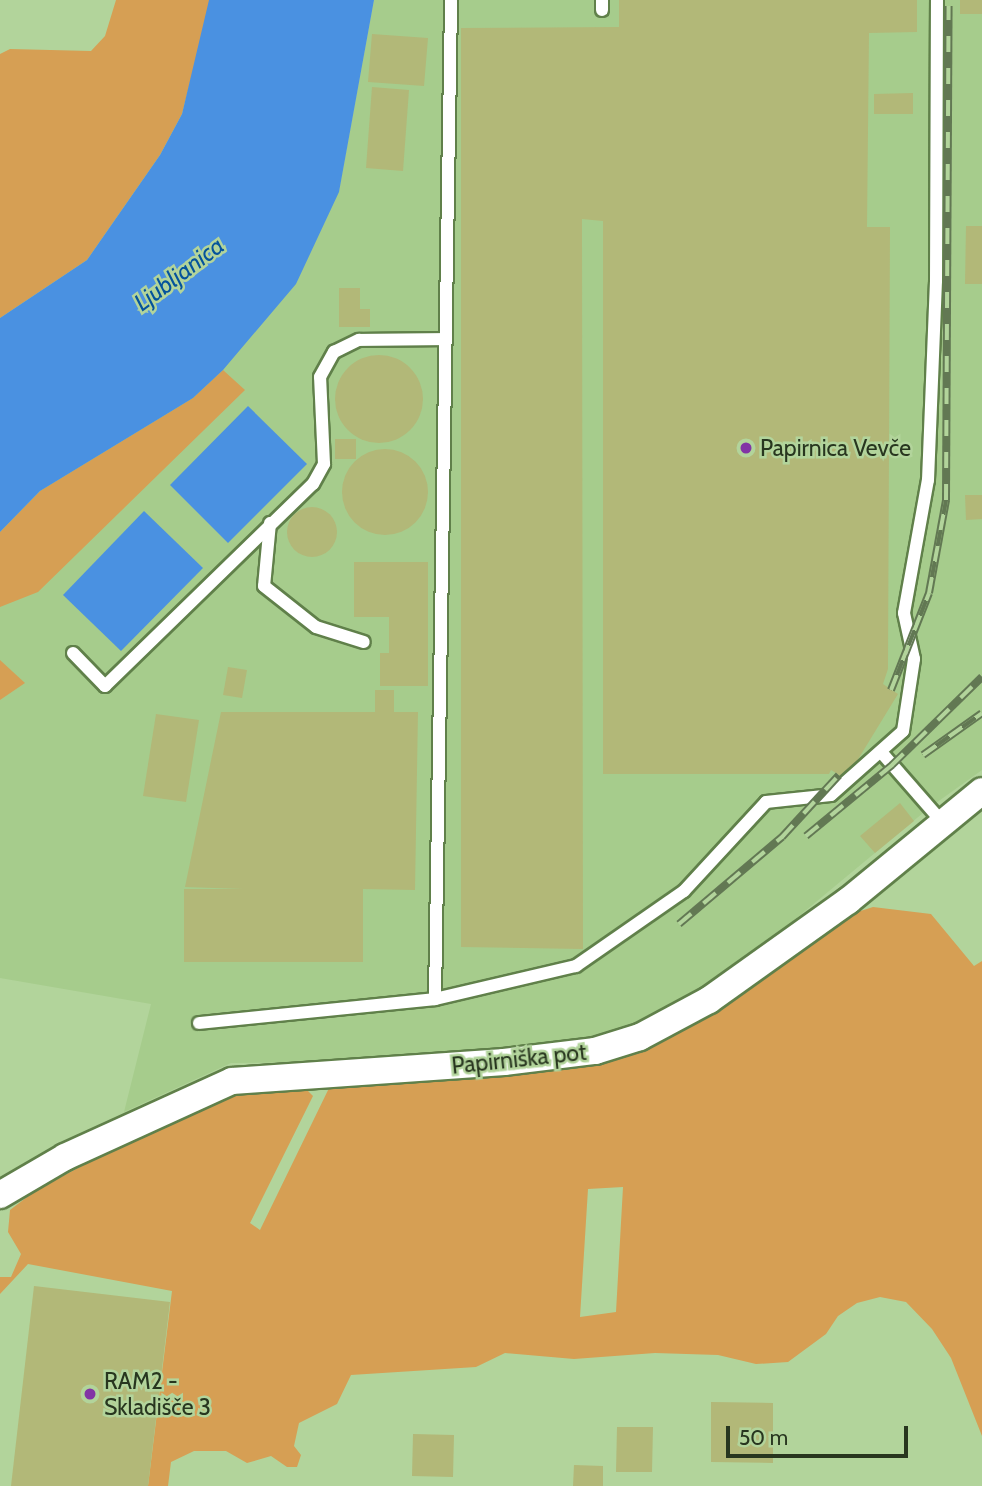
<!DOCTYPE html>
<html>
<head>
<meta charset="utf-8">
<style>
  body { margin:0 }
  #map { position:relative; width:982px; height:1486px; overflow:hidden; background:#b2d49b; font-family:Cabin,sans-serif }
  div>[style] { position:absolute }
  .built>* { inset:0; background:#a6cc8c }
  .green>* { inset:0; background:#d69f54 }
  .water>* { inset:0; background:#4a91e1 }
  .building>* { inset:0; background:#b2b878 }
  .round { border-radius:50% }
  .roads { filter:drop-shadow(2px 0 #60804a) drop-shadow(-2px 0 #60804a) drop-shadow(0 2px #60804a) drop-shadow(0 -2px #60804a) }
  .service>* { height:12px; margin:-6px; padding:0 6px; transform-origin:6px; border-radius:6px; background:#fff }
  .minor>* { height:26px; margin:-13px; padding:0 13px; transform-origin:13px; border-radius:13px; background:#fff }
  .rail>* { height:8px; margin-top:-4px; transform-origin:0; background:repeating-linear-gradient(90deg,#b2d49b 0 16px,#627853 0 32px); box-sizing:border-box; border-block:2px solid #627853 }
  .dots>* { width:19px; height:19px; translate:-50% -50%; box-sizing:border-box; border:4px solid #b2d49b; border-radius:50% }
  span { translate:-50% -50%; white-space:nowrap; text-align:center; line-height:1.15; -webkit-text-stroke:5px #b2d49b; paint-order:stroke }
  .poi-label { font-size:23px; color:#28361f }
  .left { translate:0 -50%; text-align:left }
  .street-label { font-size:23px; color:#28361f }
  .water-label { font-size:24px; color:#04539c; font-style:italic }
  .scale { position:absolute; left:726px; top:1426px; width:182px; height:32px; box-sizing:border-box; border:4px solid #28361f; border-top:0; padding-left:9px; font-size:21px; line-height:24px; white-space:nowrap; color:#28361f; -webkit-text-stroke:5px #b2d49b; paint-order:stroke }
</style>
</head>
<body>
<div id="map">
  <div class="built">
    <div style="clip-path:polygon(374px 0,982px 0,982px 770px,929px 808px,739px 966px,657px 1018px,593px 1039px,336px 1062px,231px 1063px,124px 1112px,151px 1004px,0 978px,0 532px,339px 191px)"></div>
  </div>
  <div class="green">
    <div style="clip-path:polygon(116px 0,211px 0,182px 114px,160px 155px,87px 260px,0 318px,0 54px,10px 49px,91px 51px,105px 36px)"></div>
    <div style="clip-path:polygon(223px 370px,245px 390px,38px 592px,0 607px,0 532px,40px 491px,193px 398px)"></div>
    <div style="clip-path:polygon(0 660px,25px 683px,0 700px)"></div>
    <div style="clip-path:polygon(evenodd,873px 907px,931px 914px,974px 966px,982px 961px,982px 1436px,951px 1358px,932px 1329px,906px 1302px,880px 1297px,857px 1303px,838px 1316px,826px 1334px,788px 1362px,756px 1364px,718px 1355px,655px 1353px,574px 1359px,505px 1353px,476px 1367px,351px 1375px,337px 1404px,299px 1423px,294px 1446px,301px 1455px,297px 1467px,287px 1467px,271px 1456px,247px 1463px,226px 1451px,194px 1451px,171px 1462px,168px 1486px,148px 1486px,172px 1291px,28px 1264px,0 1294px,0 1277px,11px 1277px,21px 1254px,8px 1232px,10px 1210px,35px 1191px,160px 1124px,230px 1096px,279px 1087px,305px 1088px,313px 1096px,250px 1223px,260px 1230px,331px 1084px,573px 1069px,611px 1061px,656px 1044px,845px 916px,873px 907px,623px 1187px,616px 1312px,580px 1317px,588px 1189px,623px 1187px)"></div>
  </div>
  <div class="water">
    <div style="clip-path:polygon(209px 0,374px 0,339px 192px,296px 284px,223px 370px,193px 398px,40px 491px,0 532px,0 318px,87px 260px,160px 155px,182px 114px)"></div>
    <div style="clip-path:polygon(248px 406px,307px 464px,228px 543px,170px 485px)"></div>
    <div style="clip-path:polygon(144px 511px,203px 568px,121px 651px,63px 595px)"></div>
  </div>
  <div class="building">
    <div style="clip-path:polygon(619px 0,917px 0,917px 32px,869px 33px,867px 227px,890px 227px,888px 669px,883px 684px,898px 694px,846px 779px,831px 770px,829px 774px,603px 774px,603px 221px,582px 219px,583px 949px,461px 947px,461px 28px,619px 27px)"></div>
    <div style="clip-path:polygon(960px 0,982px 0,982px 14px,960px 14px)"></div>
    <div style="clip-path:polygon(372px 34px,428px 38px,424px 86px,368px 82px)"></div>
    <div style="clip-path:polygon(372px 87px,409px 90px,403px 171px,366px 168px)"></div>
    <div style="clip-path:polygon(913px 93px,913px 114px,874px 114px,874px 94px)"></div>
    <div style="clip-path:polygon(966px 226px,982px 226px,982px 284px,965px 284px)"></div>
    <div style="clip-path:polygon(339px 288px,360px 288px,360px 309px,370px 309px,370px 327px,339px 327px)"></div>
    <div class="round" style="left:335px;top:355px;width:88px;height:88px"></div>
    <div style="clip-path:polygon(335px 439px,356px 439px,356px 459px,335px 459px)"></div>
    <div class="round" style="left:342px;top:449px;width:86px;height:86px"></div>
    <div style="clip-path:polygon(965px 495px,982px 495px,982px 519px,966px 520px)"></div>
    <div class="round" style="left:287px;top:507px;width:50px;height:50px"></div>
    <div style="clip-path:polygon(354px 562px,428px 562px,428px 686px,380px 686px,380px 653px,389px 653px,389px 617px,354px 617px)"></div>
    <div style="clip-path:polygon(228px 667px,247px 670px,242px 698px,223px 695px)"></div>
    <div style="clip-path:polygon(375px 690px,394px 690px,394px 712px,418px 712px,415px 890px,363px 889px,363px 962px,184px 962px,184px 889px,244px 889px,185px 887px,221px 712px,375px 712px)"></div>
    <div style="clip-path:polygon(156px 714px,199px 720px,186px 802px,143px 796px)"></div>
    <div style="clip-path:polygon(900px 803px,914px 821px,875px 853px,860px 836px)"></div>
    <div style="clip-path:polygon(34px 1286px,170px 1302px,148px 1486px,11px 1486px)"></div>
    <div style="clip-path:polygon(711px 1402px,773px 1403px,773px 1463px,711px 1462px)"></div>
    <div style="clip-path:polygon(617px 1427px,653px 1427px,652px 1472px,616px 1472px)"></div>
    <div style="clip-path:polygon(413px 1434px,454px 1435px,453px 1477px,412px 1476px)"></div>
    <div style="clip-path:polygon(574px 1465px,603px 1466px,603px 1486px,573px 1486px)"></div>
  </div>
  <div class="roads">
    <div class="service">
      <div style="left:602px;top:10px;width:10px;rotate:-90deg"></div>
      <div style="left:270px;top:523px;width:63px;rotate:95.4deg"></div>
      <div style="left:264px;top:586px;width:66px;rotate:38.3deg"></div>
      <div style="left:316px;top:627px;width:50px;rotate:17.4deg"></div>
      <div style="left:73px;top:653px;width:46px;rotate:45.9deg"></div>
      <div style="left:105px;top:686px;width:290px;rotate:-44.2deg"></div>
      <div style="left:313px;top:484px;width:23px;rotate:-61deg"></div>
      <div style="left:324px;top:464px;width:87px;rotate:-92.6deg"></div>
      <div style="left:320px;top:377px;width:29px;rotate:-61deg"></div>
      <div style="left:334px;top:352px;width:28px;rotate:-26deg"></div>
      <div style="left:359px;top:340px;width:86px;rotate:-0.7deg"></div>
      <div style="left:882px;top:753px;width:93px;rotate:48.9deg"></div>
      <div style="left:435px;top:999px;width:999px;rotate:-89.08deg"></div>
      <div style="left:199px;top:1023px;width:237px;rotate:-5.8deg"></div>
      <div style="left:435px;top:999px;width:145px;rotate:-13.2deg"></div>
      <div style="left:576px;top:966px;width:131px;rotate:-34.8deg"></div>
      <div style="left:684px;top:891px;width:121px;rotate:-47.3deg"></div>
      <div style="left:766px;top:802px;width:65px;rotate:-6.1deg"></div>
      <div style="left:831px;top:795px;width:96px;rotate:-41.6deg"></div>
      <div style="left:903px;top:731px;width:73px;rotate:-81.3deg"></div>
      <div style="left:914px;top:659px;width:47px;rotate:-102.3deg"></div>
      <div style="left:904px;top:613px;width:135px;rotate:-79.8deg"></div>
      <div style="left:928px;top:480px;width:199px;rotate:-87.7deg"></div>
      <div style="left:936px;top:281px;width:281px;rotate:-89.8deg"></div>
    </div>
    <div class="minor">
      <div style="left:0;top:1195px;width:75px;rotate:-30.3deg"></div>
      <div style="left:65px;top:1157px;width:183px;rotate:-24.5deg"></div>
      <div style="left:232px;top:1081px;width:273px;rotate:-4deg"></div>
      <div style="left:504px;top:1062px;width:92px;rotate:-6.9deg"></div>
      <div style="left:595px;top:1051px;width:47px;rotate:-17.3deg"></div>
      <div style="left:640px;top:1037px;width:78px;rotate:-28.2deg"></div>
      <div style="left:709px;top:1000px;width:171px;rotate:-35.5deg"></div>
      <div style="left:848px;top:901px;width:173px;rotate:-39.4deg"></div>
    </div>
  </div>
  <div class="rail">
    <div style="left:891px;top:690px;width:104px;rotate:-68.6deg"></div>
    <div style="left:929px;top:593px;width:95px;rotate:-79.6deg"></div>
    <div style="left:946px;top:500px;width:494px;rotate:-89.7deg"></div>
    <div style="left:923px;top:755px;width:72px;rotate:-35.4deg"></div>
    <div style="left:806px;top:836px;width:112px;rotate:-39.5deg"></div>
    <div style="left:892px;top:765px;width:126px;rotate:-44.4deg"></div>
    <div style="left:679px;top:924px;width:135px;rotate:-40.2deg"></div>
    <div style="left:782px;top:837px;width:84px;rotate:-47.4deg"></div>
  </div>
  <div class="dots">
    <div style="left:746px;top:448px;background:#8234a5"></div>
    <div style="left:90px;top:1394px;background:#8234a5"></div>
  </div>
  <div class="poi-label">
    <span class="left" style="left:760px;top:448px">Papirnica Vevče</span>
    <span class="left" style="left:104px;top:1394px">RAM2 -<br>Skladišče 3</span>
  </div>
  <div class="street-label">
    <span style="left:519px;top:1059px;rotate:-6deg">Papirniška pot</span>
  </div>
  <div class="water-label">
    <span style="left:179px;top:274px;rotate:-37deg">Ljubljanica</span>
  </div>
  <div class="scale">50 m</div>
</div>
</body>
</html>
